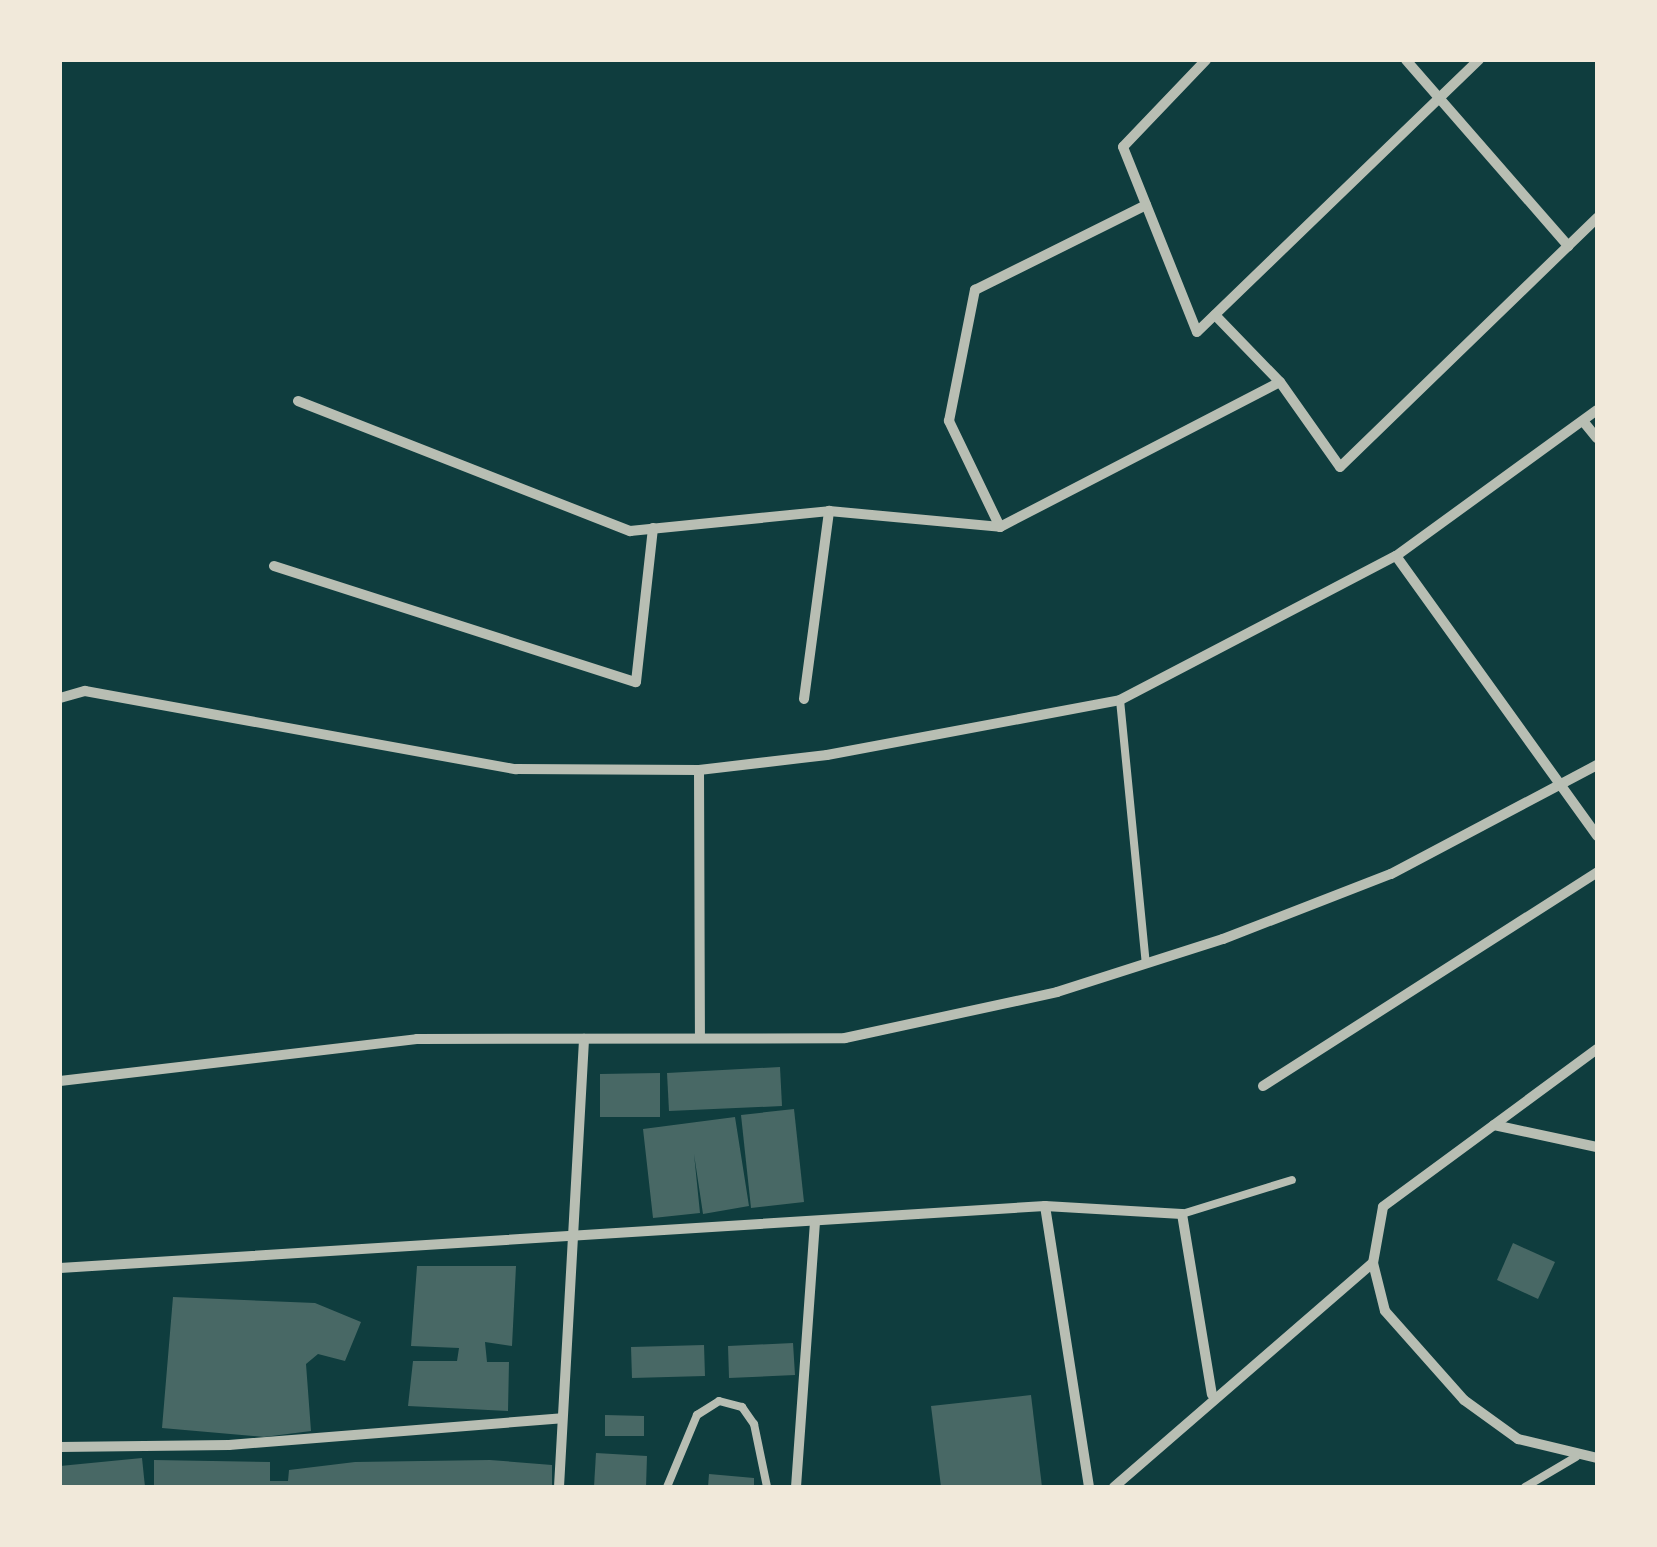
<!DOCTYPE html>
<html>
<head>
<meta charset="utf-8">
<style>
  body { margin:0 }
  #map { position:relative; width:1657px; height:1547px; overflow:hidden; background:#0f3d3e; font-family:Inter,sans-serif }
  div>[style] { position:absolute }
  .building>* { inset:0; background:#486865 }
  .service>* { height:8px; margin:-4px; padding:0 4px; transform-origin:4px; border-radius:4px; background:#b8beb3 }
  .minor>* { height:10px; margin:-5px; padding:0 5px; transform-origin:5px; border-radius:5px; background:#b8beb3 }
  span { translate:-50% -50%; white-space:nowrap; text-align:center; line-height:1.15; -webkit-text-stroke:8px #f1e9da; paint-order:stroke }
  .frame { position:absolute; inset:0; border:62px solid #f1e9da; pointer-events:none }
</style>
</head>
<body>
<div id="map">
  <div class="building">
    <div style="clip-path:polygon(780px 1067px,782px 1106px,669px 1111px,667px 1073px)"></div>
    <div style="clip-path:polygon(660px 1073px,660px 1117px,600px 1117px,600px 1074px)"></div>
    <div style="clip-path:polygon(794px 1109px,804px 1202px,751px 1208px,741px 1115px)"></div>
    <div style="clip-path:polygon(735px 1117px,749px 1206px,703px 1214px,694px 1154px,700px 1213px,653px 1218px,643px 1129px)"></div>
    <div style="clip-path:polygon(1513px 1243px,1555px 1262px,1538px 1299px,1497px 1280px)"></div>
    <div style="clip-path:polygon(417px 1266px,516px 1266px,512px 1346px,485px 1342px,487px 1362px,509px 1362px,508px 1411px,408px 1406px,413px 1361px,457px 1361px,459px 1348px,411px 1346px)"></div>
    <div style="clip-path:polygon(173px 1297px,315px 1303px,361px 1322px,345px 1361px,318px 1354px,306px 1364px,311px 1431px,264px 1437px,162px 1428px)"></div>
    <div style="clip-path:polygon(793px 1343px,795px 1375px,729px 1378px,728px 1346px)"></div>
    <div style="clip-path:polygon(704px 1345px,705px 1376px,632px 1378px,631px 1347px)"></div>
    <div style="clip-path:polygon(1031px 1395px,1042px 1487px,941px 1487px,931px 1406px)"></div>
    <div style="clip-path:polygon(605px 1415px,644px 1416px,644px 1436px,605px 1436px)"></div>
    <div style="clip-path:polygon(596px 1453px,647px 1456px,646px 1487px,594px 1487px)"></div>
    <div style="clip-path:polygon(142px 1458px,145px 1487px,60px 1487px,60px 1466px)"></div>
    <div style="clip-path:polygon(154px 1460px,270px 1462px,270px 1481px,288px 1481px,289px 1470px,355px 1462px,490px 1460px,552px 1465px,552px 1487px,154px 1487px)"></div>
    <div style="clip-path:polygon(709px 1474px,754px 1478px,754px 1487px,708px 1487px)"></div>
  </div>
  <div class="service">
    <div style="left:1120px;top:700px;width:265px;rotate:84.4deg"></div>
    <div style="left:1182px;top:1214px;width:115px;rotate:-17.2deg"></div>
    <div style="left:667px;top:1487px;width:78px;rotate:-67.4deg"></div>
    <div style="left:697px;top:1415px;width:26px;rotate:-32deg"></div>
    <div style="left:719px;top:1401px;width:24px;rotate:15deg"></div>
    <div style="left:742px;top:1407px;width:21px;rotate:55deg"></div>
    <div style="left:754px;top:1424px;width:64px;rotate:78.3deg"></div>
    <div style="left:1525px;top:1487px;width:59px;rotate:-30.5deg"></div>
  </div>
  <div class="minor">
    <div style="left:1206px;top:60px;width:120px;rotate:133.7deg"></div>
    <div style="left:1123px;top:147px;width:199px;rotate:68.2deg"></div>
    <div style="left:1197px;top:332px;width:392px;rotate:-44deg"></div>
    <div style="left:1406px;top:60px;width:247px;rotate:48.9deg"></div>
    <div style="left:1215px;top:315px;width:93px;rotate:45.9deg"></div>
    <div style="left:1280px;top:382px;width:104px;rotate:54.8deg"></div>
    <div style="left:1340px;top:467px;width:358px;rotate:-44.1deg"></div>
    <div style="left:298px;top:401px;width:357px;rotate:21.4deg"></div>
    <div style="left:630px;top:531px;width:200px;rotate:-5.7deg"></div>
    <div style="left:829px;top:511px;width:172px;rotate:5.3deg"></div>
    <div style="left:1000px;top:527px;width:315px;rotate:-27.4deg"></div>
    <div style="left:1583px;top:421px;width:22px;rotate:51deg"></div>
    <div style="left:1000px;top:527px;width:118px;rotate:-115.7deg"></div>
    <div style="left:949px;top:421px;width:134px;rotate:-78.8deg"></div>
    <div style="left:975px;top:290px;width:191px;rotate:-26.4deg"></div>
    <div style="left:1396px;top:556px;width:345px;rotate:54.3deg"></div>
    <div style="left:274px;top:566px;width:380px;rotate:17.8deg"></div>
    <div style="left:636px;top:682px;width:155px;rotate:-83.7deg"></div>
    <div style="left:60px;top:698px;width:26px;rotate:-16deg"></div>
    <div style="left:85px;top:691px;width:438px;rotate:10.3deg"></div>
    <div style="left:516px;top:769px;width:183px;rotate:0.3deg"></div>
    <div style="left:699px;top:770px;width:129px;rotate:-6.7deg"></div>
    <div style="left:827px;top:755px;width:298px;rotate:-10.6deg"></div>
    <div style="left:1120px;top:700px;width:311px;rotate:-27.6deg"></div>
    <div style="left:1396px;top:556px;width:248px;rotate:-36deg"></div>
    <div style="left:804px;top:699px;width:190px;rotate:-82.4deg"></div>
    <div style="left:699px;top:770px;width:268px;rotate:89.8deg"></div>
    <div style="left:1597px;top:1049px;width:266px;rotate:143.6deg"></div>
    <div style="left:1383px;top:1207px;width:57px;rotate:100.1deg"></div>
    <div style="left:1373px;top:1263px;width:49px;rotate:76deg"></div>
    <div style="left:1385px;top:1311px;width:119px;rotate:48.4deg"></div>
    <div style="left:1464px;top:1400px;width:67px;rotate:35.8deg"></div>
    <div style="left:1518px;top:1439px;width:81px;rotate:13.5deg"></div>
    <div style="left:60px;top:1081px;width:359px;rotate:-6.7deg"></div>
    <div style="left:417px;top:1039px;width:428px;rotate:-0.1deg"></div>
    <div style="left:845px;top:1038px;width:217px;rotate:-12.2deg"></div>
    <div style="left:1057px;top:992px;width:174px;rotate:-17.7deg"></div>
    <div style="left:1223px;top:939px;width:180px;rotate:-21.2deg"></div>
    <div style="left:1391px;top:874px;width:233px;rotate:-27.9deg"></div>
    <div style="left:1263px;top:1086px;width:397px;rotate:-32.6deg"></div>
    <div style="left:1494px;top:1125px;width:105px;rotate:12.1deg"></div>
    <div style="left:1045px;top:1206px;width:284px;rotate:81.1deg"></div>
    <div style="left:60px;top:1268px;width:987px;rotate:-3.6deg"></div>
    <div style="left:1045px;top:1206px;width:137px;rotate:3.3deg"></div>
    <div style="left:1182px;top:1214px;width:183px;rotate:80.6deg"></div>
    <div style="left:60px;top:1447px;width:169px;rotate:-0.7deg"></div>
    <div style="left:229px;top:1445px;width:334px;rotate:-4.6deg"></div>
    <div style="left:559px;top:1487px;width:449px;rotate:-86.8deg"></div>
    <div style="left:796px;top:1487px;width:263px;rotate:-85.9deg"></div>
    <div style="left:1114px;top:1487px;width:342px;rotate:-40.9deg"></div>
  </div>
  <div class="frame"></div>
</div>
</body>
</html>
